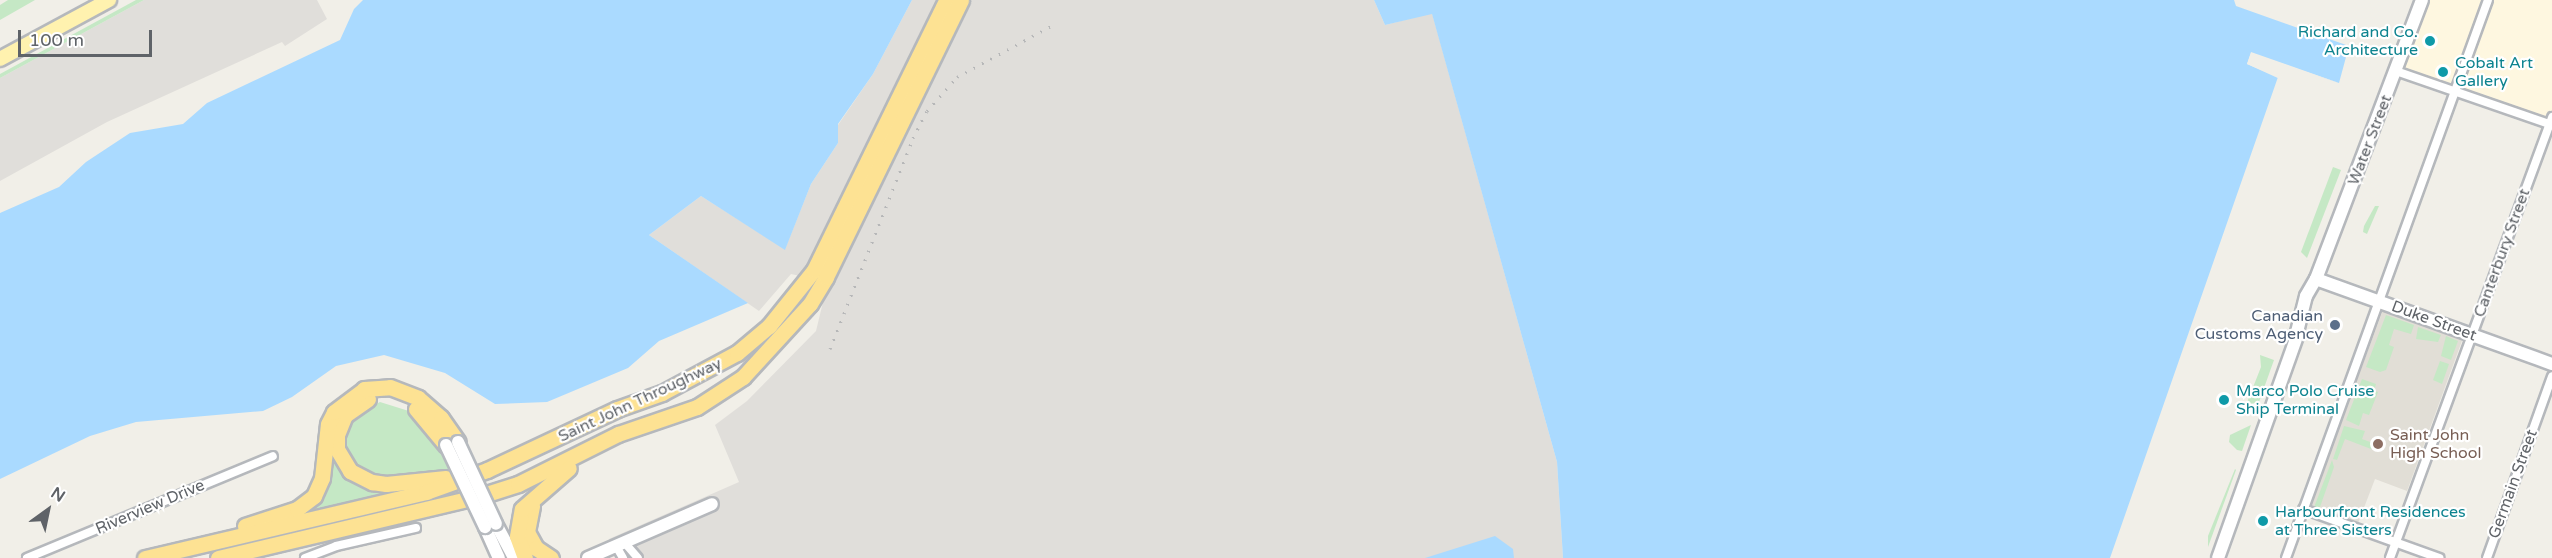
<!DOCTYPE html>
<html>
<head>
<meta charset="utf-8">
<style>
  body { margin:0 }
  #map { position:relative; width:2552px; height:558px; overflow:hidden; background:#f1efe8; font-family:"Varela Round",sans-serif }
  div>[style] { position:absolute }
  .commercial>* { inset:0; background:#fef7e0 }
  .industrial>* { inset:0; background:#e0deda }
  .education>* { inset:0; background:#e1ded6 }
  .green>* { inset:0; background:#c5e8c5 }
  .water>* { inset:0; background:#aadaff }
  .pier>* { inset:0; background:#f1efe8 }
  .roads { filter:drop-shadow(2px 0 #b5b8bc) drop-shadow(-2px 0 #b5b8bc) drop-shadow(0 2px #b5b8bc) drop-shadow(0 -2px #b5b8bc) }
  .street>* { height:8px; margin:-4px; padding:0 4px; transform-origin:4px; border-radius:4px; background:#fff }
  .secondary>* { height:12px; margin:-6px; padding:0 6px; transform-origin:6px; border-radius:6px; background:#fff }
  .primary>* { height:14px; margin:-7px; padding:0 7px; transform-origin:7px; border-radius:7px; background:#fff2af }
  .highway>* { height:15px; margin:-7.5px; padding:0 7.5px; transform-origin:7.5px; border-radius:7.5px; background:#fde293 }
  .rail>* { height:3px; margin-top:-1.5px; transform-origin:0; background:repeating-linear-gradient(90deg,#b6b7b8 0 1.5px,transparent 0 9.5px) }
  .bridges { filter:drop-shadow(2px 0 #b6babf) drop-shadow(-2px 0 #b6babf) drop-shadow(0 2px #b6babf) drop-shadow(0 -2px #b6babf) }
  .secondary-bridge>* { height:12px; margin:-6px; padding:0 6px; transform-origin:6px; border-radius:6px; background:#fff }
  .dots>* { width:16px; height:16px; translate:-50% -50%; box-sizing:border-box; border:3px solid #fff; border-radius:50% }
  span { translate:-50% -50%; white-space:nowrap; text-align:center; line-height:1.15; -webkit-text-stroke:4.5px #fff; paint-order:stroke }
  .culture-label { font-size:16px; color:#0d838f }
  .right { translate:-100% -50%; text-align:right }
  .left { translate:0 -50%; text-align:left }
  .street-label { font-size:16px; color:#5f6368 }
  .service-label { font-size:16px; color:#4e5e75 }
  .education-label { font-size:16px; color:#785e54 }
  .north { position:absolute; left:18px; top:480px; width:60px; height:60px; -webkit-text-stroke:4px #fff; paint-order:stroke; rotate:33deg; font-size:16px; font-weight:700; line-height:24px; text-align:center; color:#5f6368 }
  .north::after { content:''; display:block; margin:auto; width:21px; height:27px; background:#5f6368; clip-path:polygon(50% 0,100% 100%,50% 72%,0 100%) }
  .scale { position:absolute; left:18px; top:30px; width:134px; height:27px; box-sizing:border-box; border:3px solid #5f6368; border-top:0; padding-left:8px; font-size:18px; line-height:21px; white-space:nowrap; color:#5f6368; -webkit-text-stroke:4px #fff; paint-order:stroke }
</style>
</head>
<body>
<div id="map">
  <div class="commercial">
    <div style="clip-path:polygon(2430px 0,2552px 0,2552px 121px,2404px 70px)"></div>
  </div>
  <div class="industrial">
    <div style="clip-path:polygon(144px 0,317px 0,327px 19px,285px 46px,282px 42px,107px 122px,0 181px,0 78px)"></div>
    <div style="clip-path:polygon(912px 0,1374px 0,1385px 25px,1432px 13px,1557px 462px,1563px 558px,619px 558px,609px 539px,739px 482px,715px 425px,747px 401px,816px 331px,823px 302px,800px 276px,791px 274px,759px 311px,649px 235px,701px 196px,785px 249px,811px 184px,838px 143px,838px 125px,873px 74px)"></div>
  </div>
  <div class="education">
    <div style="clip-path:polygon(2383px 310px,2463px 338px,2407px 491px,2375px 479px,2357px 526px,2309px 509px)"></div>
  </div>
  <div class="green">
    <div style="clip-path:polygon(8px 0,35px 0,0 20px,0 5px)"></div>
    <div style="clip-path:polygon(136px 0,144px 0,0 78px,0 74px)"></div>
    <div style="clip-path:polygon(2333px 167px,2341px 170px,2307px 258px,2301px 252px)"></div>
    <div style="clip-path:polygon(2375px 206px,2379px 206px,2367px 234px,2363px 232px,2364px 226px)"></div>
    <div style="clip-path:polygon(2386px 315px,2414px 325px,2411px 334px,2394px 329px,2389px 345px,2394px 347px,2386px 370px,2380px 372px,2366px 367px)"></div>
    <div style="clip-path:polygon(2418px 327px,2441px 335px,2438px 342px,2416px 339px)"></div>
    <div style="clip-path:polygon(2446px 336px,2458px 341px,2451px 360px,2441px 356px)"></div>
    <div style="clip-path:polygon(2260px 355px,2274px 360px,2259px 402px,2246px 405px,2261px 367px)"></div>
    <div style="clip-path:polygon(2440px 361px,2449px 364px,2442px 384px,2433px 380px)"></div>
    <div style="clip-path:polygon(2362px 379px,2376px 384px,2374px 391px,2378px 392px,2369px 415px,2363px 413px,2359px 426px,2346px 420px)"></div>
    <div style="clip-path:polygon(380px 402px,412px 412px,438px 448px,449px 469px,387px 480px,357px 469px,345px 451px,344px 437px,351px 418px)"></div>
    <div style="clip-path:polygon(2251px 425px,2242px 451px,2237px 450px,2229px 442px,2230px 435px)"></div>
    <div style="clip-path:polygon(2344px 426px,2365px 431px,2362px 439px,2373px 443px,2371px 449px,2345px 439px,2337px 460px,2333px 459px)"></div>
    <div style="clip-path:polygon(331px 453px,392px 492px,296px 516px,312px 507px,324px 492px)"></div>
    <div style="clip-path:polygon(2332px 460px,2334px 467px,2319px 510px,2352px 522px,2313px 510px)"></div>
    <div style="clip-path:polygon(2235px 469px,2236px 470px,2208px 547px,2208px 536px)"></div>
  </div>
  <div class="water">
    <div style="clip-path:polygon(363px 0,912px 0,873px 74px,838px 124px,838px 143px,811px 184px,785px 250px,701px 196px,649px 235px,748px 303px,659px 341px,628px 368px,547px 402px,495px 404px,445px 373px,384px 355px,336px 366px,292px 397px,263px 411px,136px 422px,90px 436px,0 479px,0 213px,59px 187px,86px 162px,130px 133px,183px 124px,207px 103px,340px 40px,354px 9px)"></div>
    <div style="clip-path:polygon(1374px 0,2234px 0,2236px 6px,2349px 46px,2339px 83px,2251px 53px,2247px 64px,2278px 77px,2110px 558px,1563px 558px,1557px 462px,1432px 14px,1385px 25px)"></div>
    <div style="clip-path:polygon(1495px 536px,1513px 549px,1514px 558px,1425px 558px)"></div>
  </div>
  <div class="pier">
    <div style="clip-path:polygon(2251px 52px,2339px 83px,2253px 56px,2251px 63px,2279px 74px,2280px 79px,2247px 64px)"></div>
  </div>
  <div class="roads">
    <div class="street">
      <div style="left:2396px;top:71px;width:165px;rotate:19.1deg"></div>
      <div style="left:2303px;top:509px;width:145px;rotate:19.8deg"></div>
      <div style="left:624px;top:542px;width:21px;rotate:49deg"></div>
      <div style="left:616px;top:546px;width:14px;rotate:60deg"></div>
      <div style="left:27px;top:558px;width:266px;rotate:-22.5deg"></div>
      <div style="left:305px;top:558px;width:33px;rotate:-21deg"></div>
      <div style="left:336px;top:546px;width:82px;rotate:-12.7deg"></div>
      <div style="left:2286px;top:558px;width:593px;rotate:-70.1deg"></div>
      <div style="left:2390px;top:558px;width:470px;rotate:-69.8deg"></div>
      <div style="left:2487px;top:558px;width:193px;rotate:-70.3deg"></div>
    </div>
    <div class="secondary">
      <div style="left:2316px;top:279px;width:251px;rotate:19.8deg"></div>
      <div style="left:2295px;top:340px;width:45px;rotate:-76deg"></div>
      <div style="left:2306px;top:296px;width:20px;rotate:-60deg"></div>
      <div style="left:2316px;top:279px;width:298px;rotate:-69.2deg"></div>
      <div style="left:496px;top:524px;width:38px;rotate:62deg"></div>
      <div style="left:485px;top:527px;width:34px;rotate:66deg"></div>
      <div style="left:588px;top:558px;width:135px;rotate:-23.5deg"></div>
      <div style="left:2218px;top:558px;width:239px;rotate:-70.4deg"></div>
    </div>
    <div class="primary">
      <div style="left:0;top:59px;width:124px;rotate:-28.4deg"></div>
    </div>
    <div class="highway">
      <div style="left:368px;top:399px;width:28px;rotate:145deg"></div>
      <div style="left:345px;top:415px;width:22px;rotate:112deg"></div>
      <div style="left:337px;top:435px;width:14px;rotate:90deg"></div>
      <div style="left:337px;top:449px;width:26px;rotate:59deg"></div>
      <div style="left:350px;top:471px;width:25px;rotate:27deg"></div>
      <div style="left:372px;top:482px;width:14px;rotate:8deg"></div>
      <div style="left:386px;top:484px;width:60px;rotate:-5.7deg"></div>
      <div style="left:416px;top:409px;width:47px;rotate:50.2deg"></div>
      <div style="left:532px;top:506px;width:26px;rotate:101deg"></div>
      <div style="left:527px;top:532px;width:18px;rotate:61deg"></div>
      <div style="left:536px;top:548px;width:18px;rotate:34deg"></div>
      <div style="left:245px;top:526px;width:55px;rotate:-18.1deg"></div>
      <div style="left:297px;top:509px;width:21px;rotate:-37deg"></div>
      <div style="left:314px;top:496px;width:20px;rotate:-66deg"></div>
      <div style="left:322px;top:478px;width:54px;rotate:-83.7deg"></div>
      <div style="left:328px;top:424px;width:13px;rotate:-63deg"></div>
      <div style="left:334px;top:412px;width:38px;rotate:-37deg"></div>
      <div style="left:364px;top:389px;width:26px;rotate:-4deg"></div>
      <div style="left:390px;top:387px;width:30px;rotate:21deg"></div>
      <div style="left:418px;top:398px;width:30px;rotate:41deg"></div>
      <div style="left:441px;top:418px;width:29px;rotate:55deg"></div>
      <div style="left:145px;top:558px;width:289px;rotate:-13.2deg"></div>
      <div style="left:426px;top:492px;width:65px;rotate:-19.8deg"></div>
      <div style="left:487px;top:470px;width:144px;rotate:-25.1deg"></div>
      <div style="left:617px;top:409px;width:48px;rotate:-19.6deg"></div>
      <div style="left:662px;top:393px;width:85px;rotate:-28.1deg"></div>
      <div style="left:737px;top:353px;width:42px;rotate:-40.2deg"></div>
      <div style="left:769px;top:326px;width:72px;rotate:-51.2deg"></div>
      <div style="left:814px;top:270px;width:301px;rotate:-63.9deg"></div>
      <div style="left:218px;top:558px;width:266px;rotate:-13.3deg"></div>
      <div style="left:477px;top:497px;width:43px;rotate:-17.6deg"></div>
      <div style="left:518px;top:484px;width:112px;rotate:-26.6deg"></div>
      <div style="left:618px;top:434px;width:83px;rotate:-18.9deg"></div>
      <div style="left:697px;top:407px;width:55px;rotate:-33.1deg"></div>
      <div style="left:743px;top:377px;width:99px;rotate:-47.5deg"></div>
      <div style="left:810px;top:304px;width:31px;rotate:-59deg"></div>
      <div style="left:826px;top:277px;width:308px;rotate:-64deg"></div>
      <div style="left:525px;top:558px;width:23px;rotate:-110deg"></div>
      <div style="left:517px;top:536px;width:27px;rotate:-80deg"></div>
      <div style="left:522px;top:509px;width:62px;rotate:-41.1deg"></div>
    </div>
  </div>
  <div class="rail">
    <div style="left:830px;top:349px;width:227px;rotate:-68.5deg"></div>
    <div style="left:913px;top:138px;width:30px;rotate:-63deg"></div>
    <div style="left:927px;top:111px;width:45px;rotate:-48.6deg"></div>
    <div style="left:957px;top:77px;width:107px;rotate:-28.5deg"></div>
  </div>
  <div class="bridges">
    <div class="secondary-bridge">
      <div style="left:458px;top:442px;width:90px;rotate:65.1deg"></div>
      <div style="left:446px;top:445px;width:91px;rotate:64.6deg"></div>
    </div>
  </div>
  <div class="dots">
    <div style="left:2430px;top:41px;background:#0f9aa8"></div>
    <div style="left:2443px;top:72px;background:#0f9aa8"></div>
    <div style="left:2335px;top:325px;background:#5c6f8a"></div>
    <div style="left:2224px;top:400px;background:#0f9aa8"></div>
    <div style="left:2378px;top:444px;background:#8d6e63"></div>
    <div style="left:2263px;top:521px;background:#0f9aa8"></div>
  </div>
  <div class="culture-label">
    <span class="right" style="left:2418px;top:41px">Richard and Co.<br>Architecture</span>
    <span class="left" style="left:2455px;top:72px">Cobalt Art<br>Gallery</span>
    <span class="left" style="left:2236px;top:400px">Marco Polo Cruise<br>Ship Terminal</span>
    <span class="left" style="left:2275px;top:521px">Harbourfront Residences<br>at Three Sisters</span>
  </div>
  <div class="street-label">
    <span style="left:2370px;top:140px;rotate:-69deg">Water Street</span>
    <span style="left:2502px;top:253px;rotate:-70deg">Canterbury Street</span>
    <span style="left:2434px;top:321px;rotate:20deg">Duke Street</span>
    <span style="left:640px;top:400px;rotate:-25deg">Saint John Throughway</span>
    <span style="left:2513px;top:484px;rotate:-70deg">Germain Street</span>
    <span style="left:150px;top:507px;rotate:-23deg">Riverview Drive</span>
  </div>
  <div class="service-label">
    <span class="right" style="left:2323px;top:325px">Canadian<br>Customs Agency</span>
  </div>
  <div class="education-label">
    <span class="left" style="left:2390px;top:444px">Saint John<br>High School</span>
  </div>
  <div class="north">N</div>
  <div class="scale">100 m</div>
</div>
</body>
</html>
